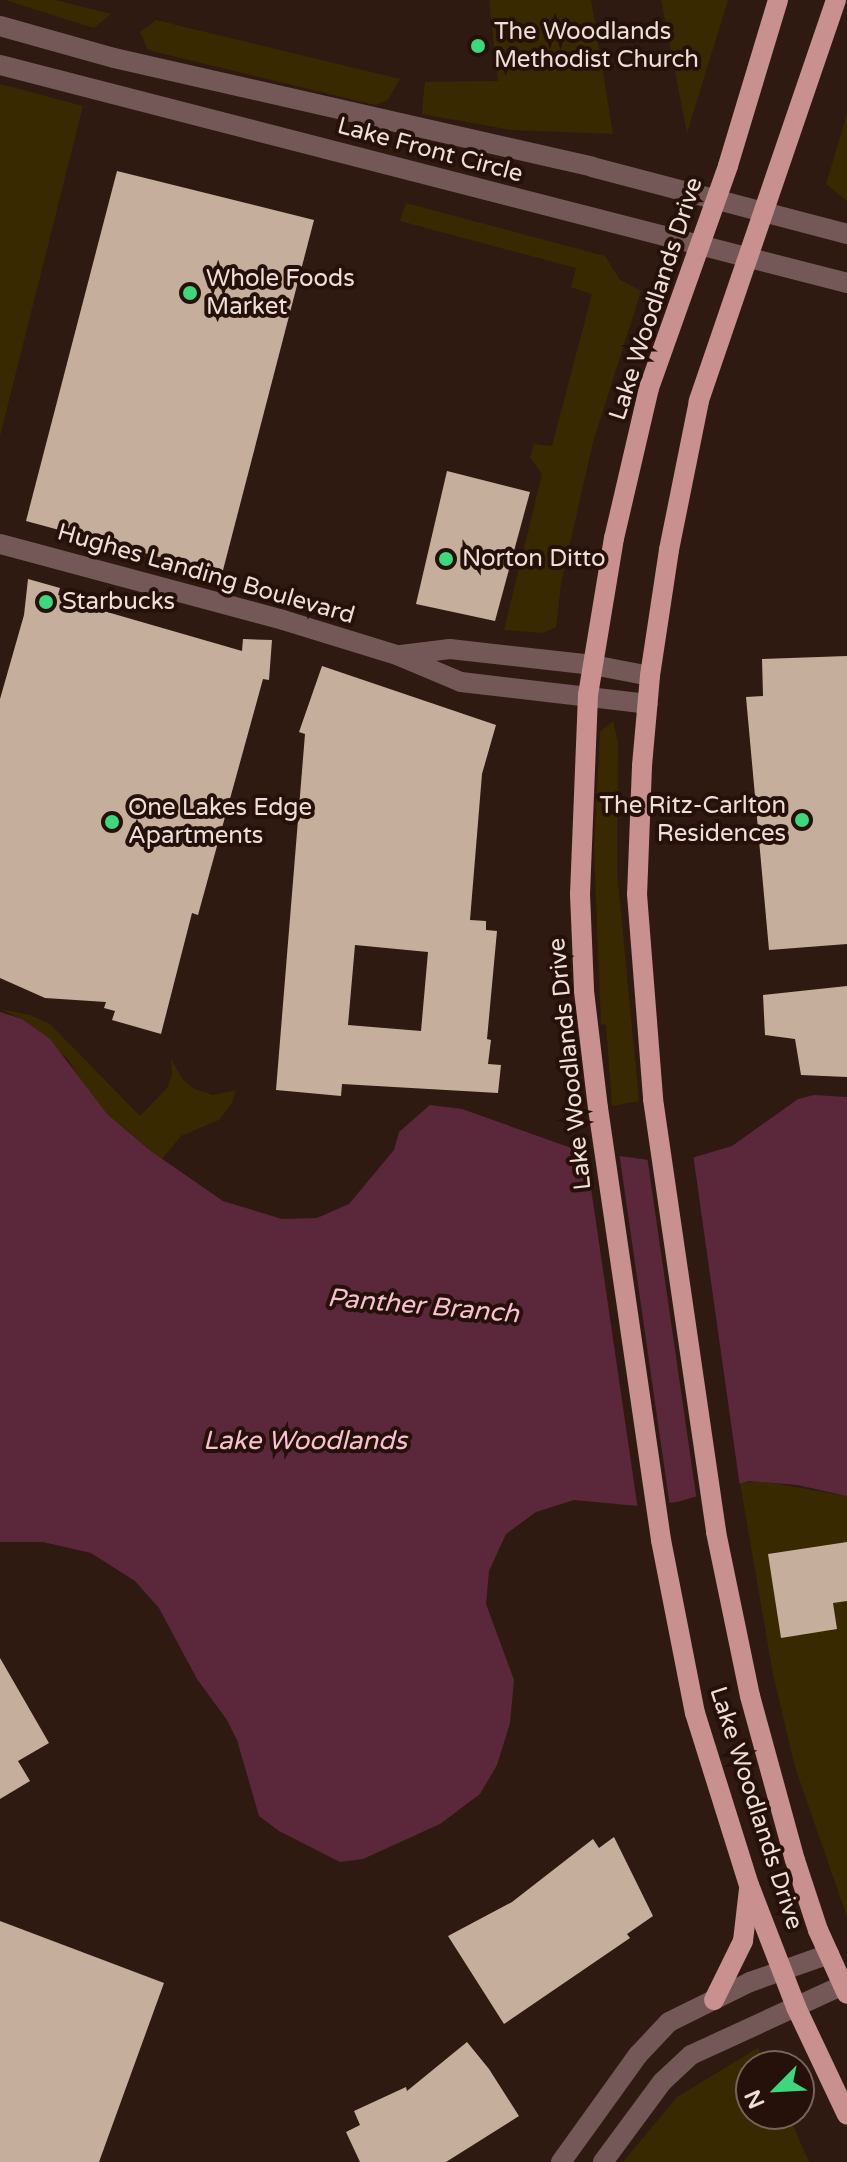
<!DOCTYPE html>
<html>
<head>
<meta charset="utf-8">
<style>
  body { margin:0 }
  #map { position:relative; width:847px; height:2162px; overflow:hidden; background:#2f1a12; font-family:"Varela Round",sans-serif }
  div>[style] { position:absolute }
  .green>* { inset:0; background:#392900 }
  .water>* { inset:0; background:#5b273b }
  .pier>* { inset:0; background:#2f1a12 }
  .building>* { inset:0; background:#c5af9c }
  .minor>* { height:20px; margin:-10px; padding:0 10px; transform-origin:10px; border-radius:10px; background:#745857 }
  .major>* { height:20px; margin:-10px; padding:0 10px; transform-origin:10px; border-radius:10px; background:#c8908f }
  .dots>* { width:22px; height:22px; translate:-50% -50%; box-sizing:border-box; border:4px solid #251109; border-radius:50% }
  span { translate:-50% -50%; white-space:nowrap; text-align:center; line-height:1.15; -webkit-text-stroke:8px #251109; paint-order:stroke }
  .poi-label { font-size:24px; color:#eedfd9 }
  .left { translate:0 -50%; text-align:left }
  .right { translate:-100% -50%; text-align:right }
  .street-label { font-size:24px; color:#eedfd9 }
  .water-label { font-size:26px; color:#f8c1d2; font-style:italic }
  .north { position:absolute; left:735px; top:2050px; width:80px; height:80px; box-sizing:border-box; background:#251109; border:2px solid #75635c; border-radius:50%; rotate:246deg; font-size:22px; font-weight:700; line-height:32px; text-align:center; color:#eedfd9 }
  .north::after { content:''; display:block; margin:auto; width:28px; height:36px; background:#3dd77e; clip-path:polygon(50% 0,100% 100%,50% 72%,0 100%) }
</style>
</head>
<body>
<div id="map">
  <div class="green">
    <div style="clip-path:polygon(5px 0,55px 0,111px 14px,94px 28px)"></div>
    <div style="clip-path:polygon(489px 0,591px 0,613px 134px,512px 130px,422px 114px,425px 82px,498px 81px)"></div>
    <div style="clip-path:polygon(661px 0,728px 0,687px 133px)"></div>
    <div style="clip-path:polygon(156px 20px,400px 79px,388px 100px,375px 105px,148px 50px,140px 32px)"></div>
    <div style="clip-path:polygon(0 84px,83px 106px,0 436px)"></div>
    <div style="clip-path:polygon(847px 114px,847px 201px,826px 184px)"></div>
    <div style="clip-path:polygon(406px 203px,605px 256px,620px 280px,641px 291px,593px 442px,561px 583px,556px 627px,542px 633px,504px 630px,542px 474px,530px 457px,534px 444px,552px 446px,592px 294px,571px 287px,576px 268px,400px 221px)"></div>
    <div style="clip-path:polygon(613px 721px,618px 743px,617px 871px,639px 1101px,612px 1106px,606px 1025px,601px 1024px,594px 849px,600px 732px)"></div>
    <div style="clip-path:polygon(0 1009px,30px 1015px,50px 1024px,140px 1116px,167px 1088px,172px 1075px,171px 1059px,183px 1080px,194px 1089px,213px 1095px,236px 1090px,232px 1103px,219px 1120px,181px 1136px,162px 1159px,155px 1155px,130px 1180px,149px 1149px,107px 1114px,86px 1090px,68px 1059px,22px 1019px)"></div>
    <div style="clip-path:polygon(760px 1481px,847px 1496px,847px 1917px,795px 1767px,773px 1674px,740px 1483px)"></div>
    <div style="clip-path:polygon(758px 2048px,767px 2066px,751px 2066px,751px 2114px,788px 2114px,809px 2162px,623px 2162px,677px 2097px)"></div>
  </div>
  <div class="water">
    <div style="clip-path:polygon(0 1012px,22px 1019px,50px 1039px,107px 1114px,152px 1152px,223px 1201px,282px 1219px,317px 1218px,349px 1204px,394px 1150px,399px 1132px,430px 1105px,462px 1109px,577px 1150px,663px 1162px,685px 1160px,732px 1146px,798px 1099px,814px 1095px,847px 1097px,847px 1496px,797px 1485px,749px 1481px,677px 1502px,638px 1506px,574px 1500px,536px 1512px,506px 1534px,489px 1571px,486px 1604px,514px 1680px,510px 1723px,497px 1765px,480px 1794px,440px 1824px,363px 1859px,340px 1862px,279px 1831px,259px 1816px,237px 1740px,227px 1720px,197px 1679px,159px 1608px,135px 1581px,91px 1553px,43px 1542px,0 1542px)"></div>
  </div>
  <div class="pier">
    <div style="clip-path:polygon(585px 1147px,619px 1152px,670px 1507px,638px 1510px)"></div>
    <div style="clip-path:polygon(693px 1154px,740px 1487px,697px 1502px,647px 1156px,663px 1158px)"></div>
  </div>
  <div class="building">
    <div style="clip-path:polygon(117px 171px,314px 220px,222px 574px,26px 521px)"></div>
    <div style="clip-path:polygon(447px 471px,530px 492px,495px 621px,416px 604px)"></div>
    <div style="clip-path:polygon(28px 579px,60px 588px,58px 595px,70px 598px,69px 601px,242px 651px,243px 639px,272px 640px,269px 680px,263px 679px,198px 915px,192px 913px,161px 1034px,112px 1020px,115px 1011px,104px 1008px,106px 1002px,45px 998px,0 978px,0 699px,24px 615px)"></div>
    <div style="clip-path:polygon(847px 656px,847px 944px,769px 950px,746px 697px,763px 696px,762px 659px)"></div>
    <div style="clip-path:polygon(evenodd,322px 666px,496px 725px,482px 774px,470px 920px,486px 921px,486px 930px,497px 931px,487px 1039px,491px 1040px,488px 1064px,501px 1065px,498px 1093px,342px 1084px,341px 1096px,276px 1090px,305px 734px,299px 732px,322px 666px,355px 945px,428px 952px,421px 1031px,348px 1025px,355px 945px)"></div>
    <div style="clip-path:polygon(847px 986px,847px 1077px,801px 1075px,795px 1039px,765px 1035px,763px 995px)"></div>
    <div style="clip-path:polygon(847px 1542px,847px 1601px,833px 1603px,837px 1629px,781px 1638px,768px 1554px)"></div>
    <div style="clip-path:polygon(0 1658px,49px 1743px,18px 1761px,30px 1781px,0 1799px)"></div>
    <div style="clip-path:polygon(614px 1837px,653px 1916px,627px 1934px,630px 1938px,504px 2024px,448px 1936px,512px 1902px,593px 1839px,599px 1848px)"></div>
    <div style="clip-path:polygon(0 1921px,164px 1983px,99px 2162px,0 2162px)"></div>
    <div style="clip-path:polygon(467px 2042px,489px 2069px,519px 2116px,446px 2162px,360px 2162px,346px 2132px,360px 2125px,354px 2111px,406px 2087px,407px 2091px)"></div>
  </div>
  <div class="minor">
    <div style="left:0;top:26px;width:118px;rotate:15.7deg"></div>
    <div style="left:114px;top:58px;width:490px;rotate:12.8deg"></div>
    <div style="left:592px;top:167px;width:264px;rotate:14.7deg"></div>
    <div style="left:0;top:65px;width:875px;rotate:14.43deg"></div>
    <div style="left:0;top:544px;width:293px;rotate:15deg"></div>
    <div style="left:283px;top:620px;width:119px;rotate:17.1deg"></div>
    <div style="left:397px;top:655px;width:69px;rotate:22.9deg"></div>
    <div style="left:461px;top:682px;width:188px;rotate:6.7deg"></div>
    <div style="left:401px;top:655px;width:49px;rotate:-7deg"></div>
    <div style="left:450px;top:649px;width:144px;rotate:6.4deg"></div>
    <div style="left:593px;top:665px;width:58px;rotate:10.9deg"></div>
    <div style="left:561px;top:2162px;width:132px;rotate:-54.3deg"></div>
    <div style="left:638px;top:2055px;width:45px;rotate:-46.8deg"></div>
    <div style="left:669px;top:2022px;width:90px;rotate:-26.3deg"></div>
    <div style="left:750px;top:1982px;width:84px;rotate:-19.5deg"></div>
    <div style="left:603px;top:2162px;width:99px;rotate:-53.6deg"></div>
    <div style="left:662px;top:2082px;width:40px;rotate:-43deg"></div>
    <div style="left:691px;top:2055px;width:167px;rotate:-24.7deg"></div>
  </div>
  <div class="major">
    <div style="left:778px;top:0;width:173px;rotate:106.8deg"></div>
    <div style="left:728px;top:166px;width:236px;rotate:109.6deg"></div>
    <div style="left:649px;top:388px;width:154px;rotate:103.1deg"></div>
    <div style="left:614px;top:538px;width:159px;rotate:99.4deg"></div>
    <div style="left:588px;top:695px;width:199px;rotate:92.3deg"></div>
    <div style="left:580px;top:894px;width:97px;rotate:87.6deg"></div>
    <div style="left:584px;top:991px;width:118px;rotate:83.2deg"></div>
    <div style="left:598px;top:1108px;width:437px;rotate:81.7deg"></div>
    <div style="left:661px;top:1540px;width:176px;rotate:78.9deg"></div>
    <div style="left:695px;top:1713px;width:180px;rotate:72.6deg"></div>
    <div style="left:749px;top:1885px;width:131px;rotate:68.9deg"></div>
    <div style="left:796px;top:2007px;width:119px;rotate:64.7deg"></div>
    <div style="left:836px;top:0;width:424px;rotate:108.9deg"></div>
    <div style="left:699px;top:401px;width:152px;rotate:101.4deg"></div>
    <div style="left:669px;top:550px;width:127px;rotate:98.6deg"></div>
    <div style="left:650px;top:676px;width:90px;rotate:95.1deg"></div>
    <div style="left:642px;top:766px;width:128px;rotate:92.2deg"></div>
    <div style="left:637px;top:894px;width:206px;rotate:85.5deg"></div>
    <div style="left:653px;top:1099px;width:438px;rotate:81.7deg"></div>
    <div style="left:716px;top:1532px;width:167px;rotate:78.3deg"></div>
    <div style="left:750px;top:1696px;width:170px;rotate:74.7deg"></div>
    <div style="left:795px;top:1860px;width:74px;rotate:71.8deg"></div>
    <div style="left:818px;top:1930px;width:70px;rotate:65.6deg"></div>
    <div style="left:714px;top:2000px;width:66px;rotate:-63.8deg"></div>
    <div style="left:743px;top:1941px;width:52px;rotate:-83.4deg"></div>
  </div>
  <div class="dots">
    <div style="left:478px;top:46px;background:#3dd77e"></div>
    <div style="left:190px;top:293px;background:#3dd77e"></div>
    <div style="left:446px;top:559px;background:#3dd77e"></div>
    <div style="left:46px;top:602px;background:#3dd77e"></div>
    <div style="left:802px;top:820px;background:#3dd77e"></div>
    <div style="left:112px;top:822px;background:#3dd77e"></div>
  </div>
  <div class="poi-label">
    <span class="left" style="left:494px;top:46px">The Woodlands<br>Methodist Church</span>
    <span class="left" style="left:206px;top:293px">Whole Foods<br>Market</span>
    <span class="left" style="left:462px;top:559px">Norton Ditto</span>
    <span class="left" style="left:62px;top:602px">Starbucks</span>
    <span class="right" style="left:786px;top:820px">The Ritz-Carlton<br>Residences</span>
    <span class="left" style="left:128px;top:822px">One Lakes Edge<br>Apartments</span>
  </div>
  <div class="street-label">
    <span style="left:430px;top:150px;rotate:15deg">Lake Front Circle</span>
    <span style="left:656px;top:299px;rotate:-72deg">Lake Woodlands Drive</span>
    <span style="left:206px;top:574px;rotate:16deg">Hughes Landing Boulevard</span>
    <span style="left:570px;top:1064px;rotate:-96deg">Lake Woodlands Drive</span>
    <span style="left:756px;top:1808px;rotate:72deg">Lake Woodlands Drive</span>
  </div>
  <div class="water-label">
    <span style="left:423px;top:1306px;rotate:5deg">Panther Branch</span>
    <span style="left:305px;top:1441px">Lake Woodlands</span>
  </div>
  <div class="north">N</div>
</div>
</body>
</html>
